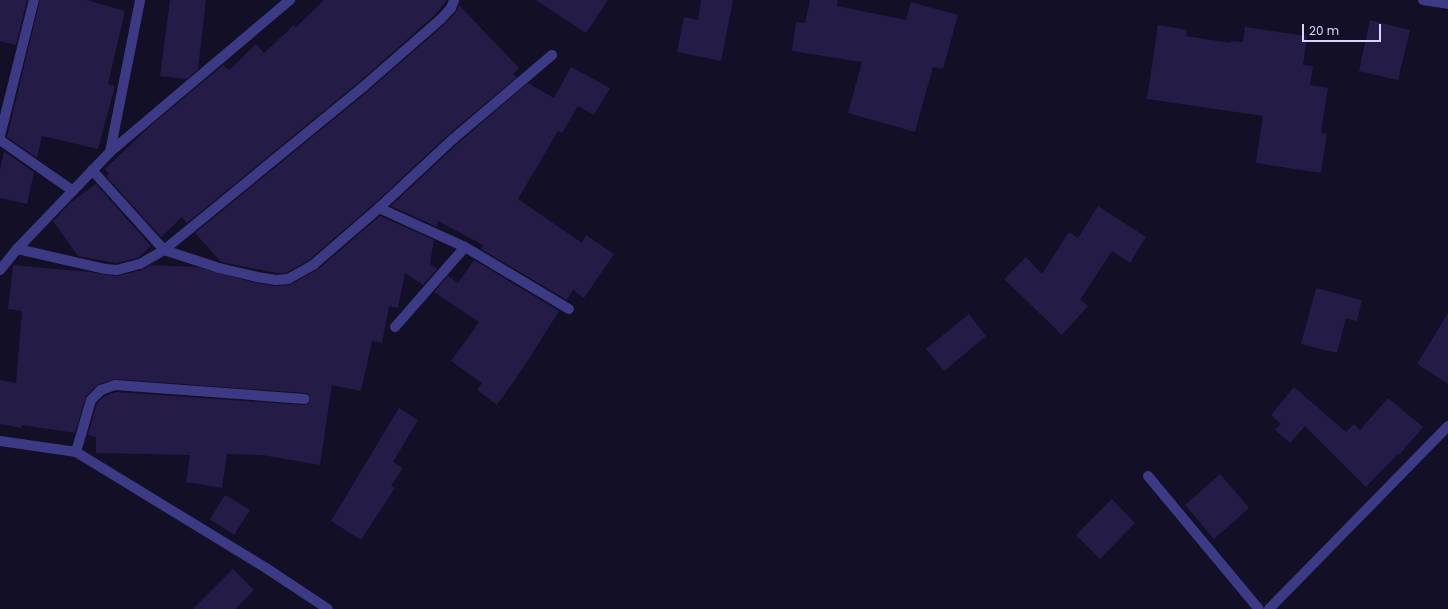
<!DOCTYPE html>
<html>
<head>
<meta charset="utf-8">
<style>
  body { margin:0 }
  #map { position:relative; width:1448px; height:609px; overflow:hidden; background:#130f26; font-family:Poppins,sans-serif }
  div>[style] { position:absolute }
  .building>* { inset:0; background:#241b47 }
  .minor>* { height:10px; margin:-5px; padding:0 5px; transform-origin:5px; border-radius:5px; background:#3d3a85 }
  span { translate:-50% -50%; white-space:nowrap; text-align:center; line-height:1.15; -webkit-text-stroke:3px #130f26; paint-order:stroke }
  .scale { position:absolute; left:1302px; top:24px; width:79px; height:18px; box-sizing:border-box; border:2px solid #d9d4ff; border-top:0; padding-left:5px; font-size:12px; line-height:14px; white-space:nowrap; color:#d9d4ff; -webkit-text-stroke:3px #130f26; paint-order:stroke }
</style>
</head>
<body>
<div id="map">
  <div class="building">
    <div style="clip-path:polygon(0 0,27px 0,16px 45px,0 41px)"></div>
    <div style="clip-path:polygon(40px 0,87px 0,125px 11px,108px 84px,115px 86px,98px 149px,42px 136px,37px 158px,7px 137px)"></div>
    <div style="clip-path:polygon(170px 0,206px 0,198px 69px,187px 79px,160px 76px)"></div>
    <div style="clip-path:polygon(324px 0,447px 0,436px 14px,359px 82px,187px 223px,182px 217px,161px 237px,106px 176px,109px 174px,105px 169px,148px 128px,223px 65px,229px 70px,256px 44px,264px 53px,294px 25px,296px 27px)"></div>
    <div style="clip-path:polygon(536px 0,608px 0,586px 33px)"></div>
    <div style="clip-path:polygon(701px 0,733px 0,721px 61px,677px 52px,684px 17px,698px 20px)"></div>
    <div style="clip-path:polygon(810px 0,838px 0,837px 6px,906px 20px,911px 2px,958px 15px,943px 69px,933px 67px,915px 132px,848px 113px,862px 62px,792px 51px,796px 22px,805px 23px)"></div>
    <div style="clip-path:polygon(459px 5px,519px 68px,513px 74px,517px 77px,449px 134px,375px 203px,309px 260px,286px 273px,276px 273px,221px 262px,195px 233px,367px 92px,445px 24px,456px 12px)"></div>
    <div style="clip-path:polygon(1370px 20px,1410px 30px,1398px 80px,1359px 71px)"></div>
    <div style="clip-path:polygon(1158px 25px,1187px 30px,1186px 36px,1231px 43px,1231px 41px,1243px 42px,1245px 27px,1307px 36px,1303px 65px,1313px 66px,1310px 85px,1328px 88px,1321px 133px,1327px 134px,1321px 173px,1256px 163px,1263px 116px,1147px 99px)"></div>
    <div style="clip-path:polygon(571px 67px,610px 88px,594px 115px,578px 106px,562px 133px,558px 131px,518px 199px,582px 243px,586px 235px,614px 254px,584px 298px,573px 290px,567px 300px,481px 249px,483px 245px,438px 221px,437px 227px,391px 206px,457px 144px,528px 83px,554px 98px)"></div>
    <div style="clip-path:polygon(4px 151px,34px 172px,27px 204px,0 198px,0 170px)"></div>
    <div style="clip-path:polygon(96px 184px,151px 246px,138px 258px,116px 263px,78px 256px,53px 221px,70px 203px)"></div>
    <div style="clip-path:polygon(1098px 206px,1146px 237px,1130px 263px,1112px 251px,1080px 300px,1088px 306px,1062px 335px,1004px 279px,1026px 257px,1042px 274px,1069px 232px,1078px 238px)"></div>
    <div style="clip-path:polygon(380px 216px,434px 240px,430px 264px,437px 269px,423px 285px,405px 273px,398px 308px,389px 306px,382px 343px,372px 341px,361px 391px,332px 385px,320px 465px,262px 455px,227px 454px,222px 488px,186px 482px,190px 455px,96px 453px,96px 437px,88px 435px,97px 403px,105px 396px,116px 392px,304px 405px,309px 403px,310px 399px,308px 394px,304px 393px,115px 379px,99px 384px,86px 396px,75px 433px,22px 425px,21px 428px,0 424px,0 380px,16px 383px,22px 311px,8px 309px,13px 265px,90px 272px,116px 276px,142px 270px,151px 265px,196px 267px,256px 283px,275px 286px,289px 285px,317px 270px)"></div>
    <div style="clip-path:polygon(474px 260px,559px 311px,523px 368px,497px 405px,477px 390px,482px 383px,451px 361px,479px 322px,434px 292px,448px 276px,458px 283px)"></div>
    <div style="clip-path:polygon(1316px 288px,1362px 300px,1357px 321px,1346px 318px,1337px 353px,1301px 344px)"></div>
    <div style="clip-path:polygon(1448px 313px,1448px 384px,1417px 364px)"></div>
    <div style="clip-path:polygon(969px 314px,986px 336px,944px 371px,926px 349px)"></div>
    <div style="clip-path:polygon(1294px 387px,1346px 432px,1354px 424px,1360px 430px,1388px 398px,1423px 427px,1399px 455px,1398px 454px,1366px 487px,1305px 426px,1290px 443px,1275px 430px,1281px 424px,1271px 415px)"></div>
    <div style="clip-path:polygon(399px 408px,418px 420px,393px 462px,403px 468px,391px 486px,395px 488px,361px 540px,331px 521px)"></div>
    <div style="clip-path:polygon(1220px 474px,1249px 508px,1214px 539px,1185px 505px)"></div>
    <div style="clip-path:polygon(225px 495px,250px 510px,234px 535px,210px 519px)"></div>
    <div style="clip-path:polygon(1112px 499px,1135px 523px,1100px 559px,1076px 535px)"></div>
    <div style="clip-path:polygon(233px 569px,254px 590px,235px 609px,193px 609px)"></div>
  </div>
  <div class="minor">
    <div style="left:1423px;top:0;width:25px;rotate:9deg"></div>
    <div style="left:0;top:136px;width:140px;rotate:-76deg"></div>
    <div style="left:0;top:140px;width:89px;rotate:34.9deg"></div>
    <div style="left:110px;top:152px;width:155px;rotate:-78.8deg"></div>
    <div style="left:92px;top:170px;width:108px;rotate:48deg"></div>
    <div style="left:164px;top:250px;width:257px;rotate:-39.3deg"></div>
    <div style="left:363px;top:87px;width:103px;rotate:-41.1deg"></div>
    <div style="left:441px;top:19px;width:15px;rotate:-48deg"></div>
    <div style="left:451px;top:8px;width:9px;rotate:-69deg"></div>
    <div style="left:379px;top:208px;width:94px;rotate:24.4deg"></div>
    <div style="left:465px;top:247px;width:121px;rotate:30.8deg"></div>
    <div style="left:17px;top:249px;width:91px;rotate:12.7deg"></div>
    <div style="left:106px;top:269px;width:11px;rotate:5deg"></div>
    <div style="left:117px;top:270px;width:24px;rotate:-15deg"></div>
    <div style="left:140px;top:264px;width:28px;rotate:-30deg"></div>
    <div style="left:164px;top:250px;width:58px;rotate:18.1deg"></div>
    <div style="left:219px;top:268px;width:39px;rotate:13deg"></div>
    <div style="left:257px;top:277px;width:19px;rotate:9deg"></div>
    <div style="left:276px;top:280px;width:12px;rotate:-5deg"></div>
    <div style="left:288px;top:279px;width:29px;rotate:-29deg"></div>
    <div style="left:313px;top:265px;width:87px;rotate:-40.8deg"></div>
    <div style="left:379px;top:208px;width:101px;rotate:-43deg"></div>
    <div style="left:453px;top:139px;width:130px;rotate:-40.3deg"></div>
    <div style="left:0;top:270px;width:27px;rotate:-51deg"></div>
    <div style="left:17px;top:249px;width:134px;rotate:-46.2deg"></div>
    <div style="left:110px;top:152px;width:236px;rotate:-40.2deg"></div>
    <div style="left:395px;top:327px;width:106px;rotate:-48.8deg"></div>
    <div style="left:0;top:441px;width:77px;rotate:8.2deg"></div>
    <div style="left:76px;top:452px;width:223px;rotate:31.4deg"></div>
    <div style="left:266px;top:568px;width:74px;rotate:33.5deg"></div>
    <div style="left:76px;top:452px;width:54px;rotate:-73.9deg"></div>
    <div style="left:91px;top:400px;width:14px;rotate:-45deg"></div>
    <div style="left:101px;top:390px;width:15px;rotate:-20deg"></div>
    <div style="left:115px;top:385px;width:190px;rotate:4.2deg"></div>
    <div style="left:1148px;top:476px;width:173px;rotate:50.2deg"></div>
    <div style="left:1269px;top:609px;width:256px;rotate:-45.6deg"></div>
  </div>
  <div class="scale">20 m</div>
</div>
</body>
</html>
